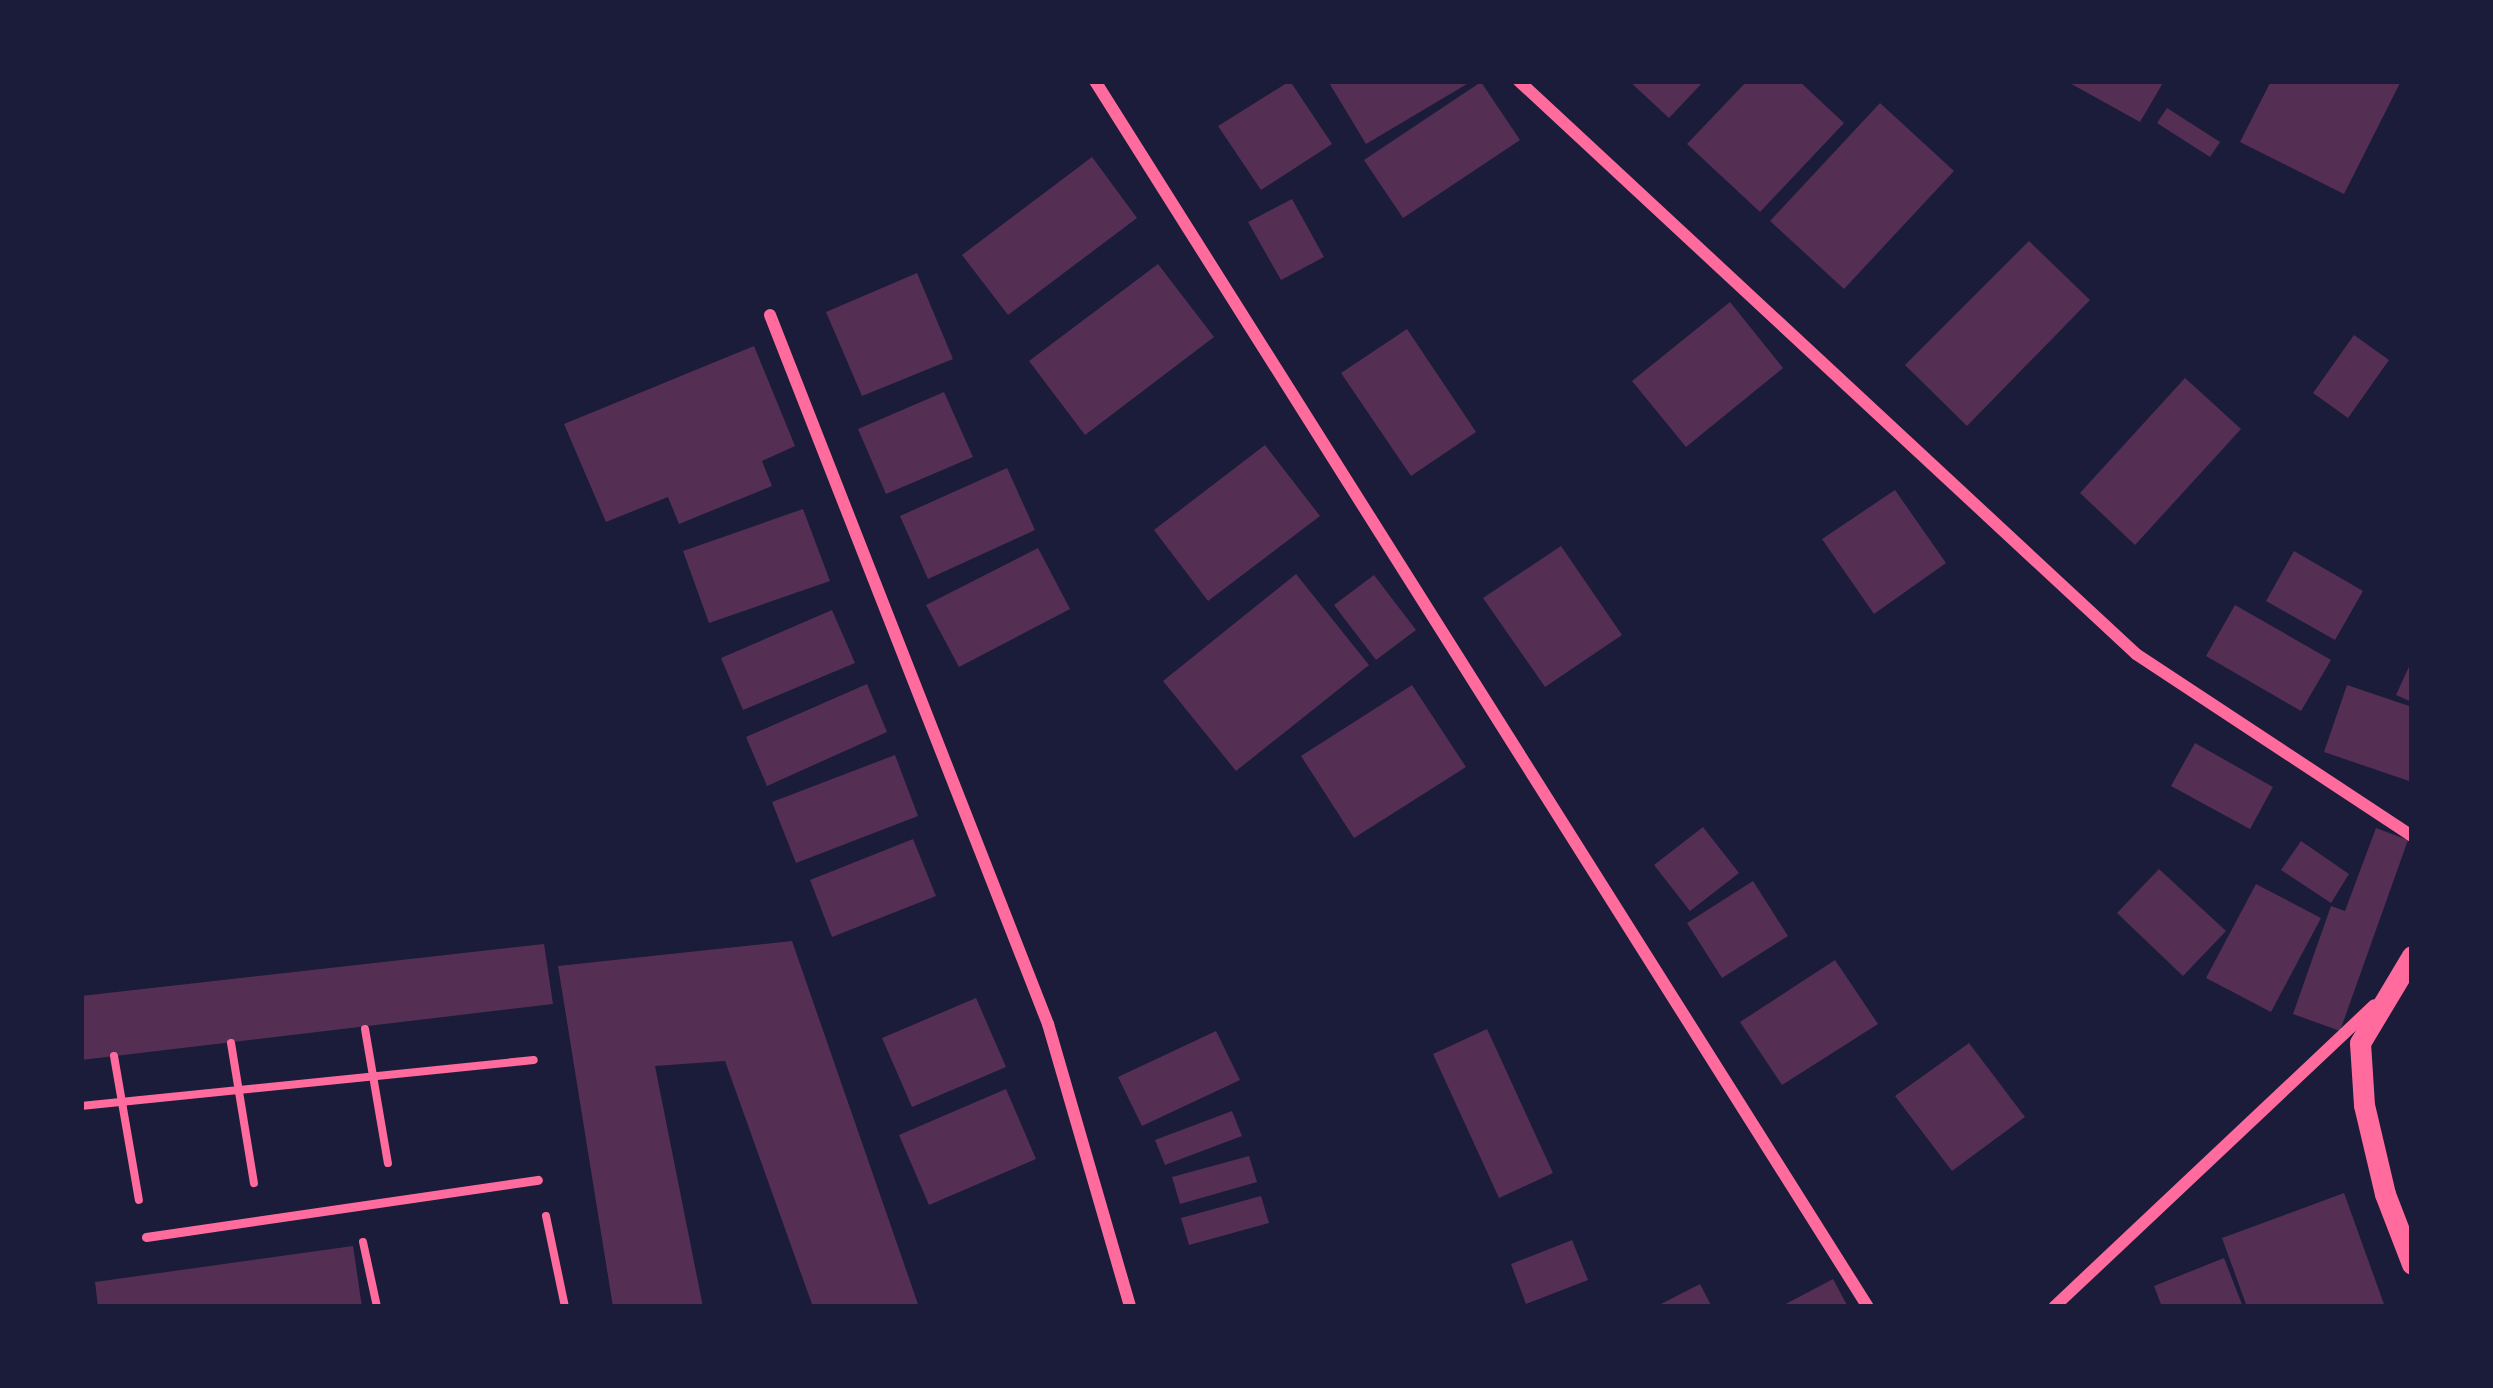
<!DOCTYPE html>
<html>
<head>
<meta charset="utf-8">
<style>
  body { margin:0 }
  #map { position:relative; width:2493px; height:1388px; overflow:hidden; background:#1b1b3a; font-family:"Varela Round",sans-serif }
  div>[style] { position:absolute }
  .building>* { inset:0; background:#542f53 }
  .path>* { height:8px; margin:-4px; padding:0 4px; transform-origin:4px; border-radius:4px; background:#ff6b9d }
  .service>* { height:9px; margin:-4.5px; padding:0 4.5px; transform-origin:4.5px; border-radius:4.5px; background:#ff6b9d }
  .minor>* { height:12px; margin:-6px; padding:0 6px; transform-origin:6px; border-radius:6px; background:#ff6b9d }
  .tertiary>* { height:21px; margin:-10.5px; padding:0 10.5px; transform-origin:10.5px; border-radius:10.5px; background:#ff6b9d }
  span { translate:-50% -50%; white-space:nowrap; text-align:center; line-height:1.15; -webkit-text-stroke:12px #1b1b3a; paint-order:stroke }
  .frame { position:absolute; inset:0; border:84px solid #1b1b3a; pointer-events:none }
</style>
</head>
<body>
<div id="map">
  <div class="building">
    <div style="clip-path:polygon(1290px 81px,1332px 144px,1261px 190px,1218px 126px)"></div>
    <div style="clip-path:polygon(1328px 81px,1472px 81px,1366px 144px)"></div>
    <div style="clip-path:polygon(1629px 81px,1704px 81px,1669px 118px)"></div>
    <div style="clip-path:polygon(1747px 81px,1799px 81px,1844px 123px,1760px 212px,1687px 144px)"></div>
    <div style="clip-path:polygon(2066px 81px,2164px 81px,2140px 122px)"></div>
    <div style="clip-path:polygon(2271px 81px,2401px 81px,2344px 194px,2240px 142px)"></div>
    <div style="clip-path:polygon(1481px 82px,1520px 140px,1403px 218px,1364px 160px)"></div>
    <div style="clip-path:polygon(1880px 103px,1954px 171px,1844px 289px,1770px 221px)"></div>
    <div style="clip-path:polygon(2167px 108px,2220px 142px,2210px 157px,2157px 123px)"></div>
    <div style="clip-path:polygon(1092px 157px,1137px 218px,1008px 315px,962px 255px)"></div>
    <div style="clip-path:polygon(1292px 199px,1324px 257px,1281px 280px,1248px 222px)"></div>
    <div style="clip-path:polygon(2029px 241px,2090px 300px,1967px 426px,1905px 365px)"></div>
    <div style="clip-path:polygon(1158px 264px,1214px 337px,1085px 435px,1029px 361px)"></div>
    <div style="clip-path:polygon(917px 273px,953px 359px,862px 396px,826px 312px)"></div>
    <div style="clip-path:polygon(1730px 302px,1783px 368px,1686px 447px,1632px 381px)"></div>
    <div style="clip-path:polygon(1407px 329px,1476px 432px,1411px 476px,1341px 373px)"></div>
    <div style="clip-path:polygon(2354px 335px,2389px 360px,2348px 418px,2313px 393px)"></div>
    <div style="clip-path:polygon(754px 346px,795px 446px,762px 461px,772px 486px,679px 524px,668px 497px,606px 522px,564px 424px)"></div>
    <div style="clip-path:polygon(2185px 378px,2241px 429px,2135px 545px,2080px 493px)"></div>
    <div style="clip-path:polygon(944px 392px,973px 457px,886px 494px,858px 429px)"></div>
    <div style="clip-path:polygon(1265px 445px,1320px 516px,1208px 601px,1154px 530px)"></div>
    <div style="clip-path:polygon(1007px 468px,1035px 530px,928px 579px,900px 516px)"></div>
    <div style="clip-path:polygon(1895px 490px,1946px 563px,1874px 614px,1822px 539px)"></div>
    <div style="clip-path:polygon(803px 509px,830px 581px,709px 623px,683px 551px)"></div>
    <div style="clip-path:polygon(1561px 546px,1622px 635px,1545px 687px,1483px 598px)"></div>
    <div style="clip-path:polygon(1038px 548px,1070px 609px,959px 667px,926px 605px)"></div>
    <div style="clip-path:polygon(2294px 551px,2363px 591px,2335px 640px,2266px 601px)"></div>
    <div style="clip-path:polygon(1296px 574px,1369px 665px,1236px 771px,1163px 681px)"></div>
    <div style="clip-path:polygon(1374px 575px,1416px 630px,1376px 660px,1334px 605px)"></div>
    <div style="clip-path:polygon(2235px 605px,2331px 660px,2301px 711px,2206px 656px)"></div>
    <div style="clip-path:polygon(832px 610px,855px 663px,743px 710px,721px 658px)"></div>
    <div style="clip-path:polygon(2412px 660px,2412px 702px,2396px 695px)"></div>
    <div style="clip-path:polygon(867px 684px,887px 732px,767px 786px,746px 737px)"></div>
    <div style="clip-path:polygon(1412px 685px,1466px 767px,1354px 838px,1301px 756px)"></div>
    <div style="clip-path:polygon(2347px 685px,2412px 707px,2412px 782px,2324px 752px)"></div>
    <div style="clip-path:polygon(2195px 743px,2273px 787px,2250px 829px,2171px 786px)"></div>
    <div style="clip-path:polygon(895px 755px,918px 816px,796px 863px,772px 802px)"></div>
    <div style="clip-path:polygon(1703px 827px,1739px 873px,1690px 911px,1654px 865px)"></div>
    <div style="clip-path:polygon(2376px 828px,2408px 840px,2340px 1031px,2293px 1014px,2331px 906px,2345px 911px)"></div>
    <div style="clip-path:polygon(913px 839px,936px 896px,832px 937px,810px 880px)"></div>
    <div style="clip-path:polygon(2301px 841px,2349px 874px,2331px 903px,2281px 870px)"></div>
    <div style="clip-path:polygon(2159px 869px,2226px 931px,2183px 976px,2117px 913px)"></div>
    <div style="clip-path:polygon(1753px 881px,1788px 936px,1722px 978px,1687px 923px)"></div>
    <div style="clip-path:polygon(2256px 884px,2321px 918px,2271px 1012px,2206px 978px)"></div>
    <div style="clip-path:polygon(792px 941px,919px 1307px,813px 1307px,725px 1061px,655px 1066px,703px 1307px,613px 1307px,558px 966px)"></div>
    <div style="clip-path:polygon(544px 944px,553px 1004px,81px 1060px,81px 996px)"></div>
    <div style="clip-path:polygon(1835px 960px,1878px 1024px,1782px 1085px,1740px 1022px)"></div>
    <div style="clip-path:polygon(976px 998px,1006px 1067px,912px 1107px,882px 1038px)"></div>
    <div style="clip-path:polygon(1487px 1029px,1553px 1173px,1499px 1198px,1433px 1054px)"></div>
    <div style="clip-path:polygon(1216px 1031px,1240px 1080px,1142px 1126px,1118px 1077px)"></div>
    <div style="clip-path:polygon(1969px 1043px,2025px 1117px,1952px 1171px,1895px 1096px)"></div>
    <div style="clip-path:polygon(1006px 1089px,1036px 1159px,929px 1205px,899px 1135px)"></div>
    <div style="clip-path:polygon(1232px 1111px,1242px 1136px,1165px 1165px,1155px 1140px)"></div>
    <div style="clip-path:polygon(1249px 1156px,1257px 1182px,1180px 1204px,1172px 1177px)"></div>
    <div style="clip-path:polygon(2344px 1193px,2385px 1307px,2247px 1307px,2222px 1238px)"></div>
    <div style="clip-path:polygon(1261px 1196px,1269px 1223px,1189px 1245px,1181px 1218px)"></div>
    <div style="clip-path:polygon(1572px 1240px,1588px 1280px,1526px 1304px,1511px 1264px)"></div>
    <div style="clip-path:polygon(353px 1246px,362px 1307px,98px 1307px,95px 1282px)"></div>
    <div style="clip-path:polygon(2224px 1258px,2243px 1307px,2162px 1307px,2154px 1286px)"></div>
    <div style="clip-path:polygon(1833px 1279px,1848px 1307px,1780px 1307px)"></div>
    <div style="clip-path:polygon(1700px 1284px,1712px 1307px,1655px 1307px)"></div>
  </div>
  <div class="path">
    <div style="left:365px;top:1029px;width:136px;rotate:80.3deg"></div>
    <div style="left:231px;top:1043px;width:142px;rotate:80.7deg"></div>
    <div style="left:114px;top:1056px;width:146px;rotate:80.2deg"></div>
    <div style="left:81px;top:1106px;width:455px;rotate:-5.8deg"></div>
    <div style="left:546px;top:1216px;width:93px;rotate:78.2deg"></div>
    <div style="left:363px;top:1242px;width:66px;rotate:77.8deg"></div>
  </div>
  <div class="service">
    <div style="left:146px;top:1237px;width:396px;rotate:-8.3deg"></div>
  </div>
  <div class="minor">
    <div style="left:1095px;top:81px;width:1449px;rotate:57.77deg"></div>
    <div style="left:1519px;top:81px;width:842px;rotate:42.88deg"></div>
    <div style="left:2136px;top:654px;width:331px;rotate:33.4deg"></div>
    <div style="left:770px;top:315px;width:762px;rotate:68.59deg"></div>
    <div style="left:1048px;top:1024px;width:295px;rotate:73.8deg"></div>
    <div style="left:2054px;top:1307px;width:440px;rotate:-43.3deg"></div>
  </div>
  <div class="tertiary">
    <div style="left:2412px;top:956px;width:101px;rotate:120.9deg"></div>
    <div style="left:2360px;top:1043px;width:62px;rotate:86.3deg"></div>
    <div style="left:2364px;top:1105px;width:91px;rotate:76.7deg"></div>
    <div style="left:2385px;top:1194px;width:75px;rotate:68.9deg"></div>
  </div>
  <div class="frame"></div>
</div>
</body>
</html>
